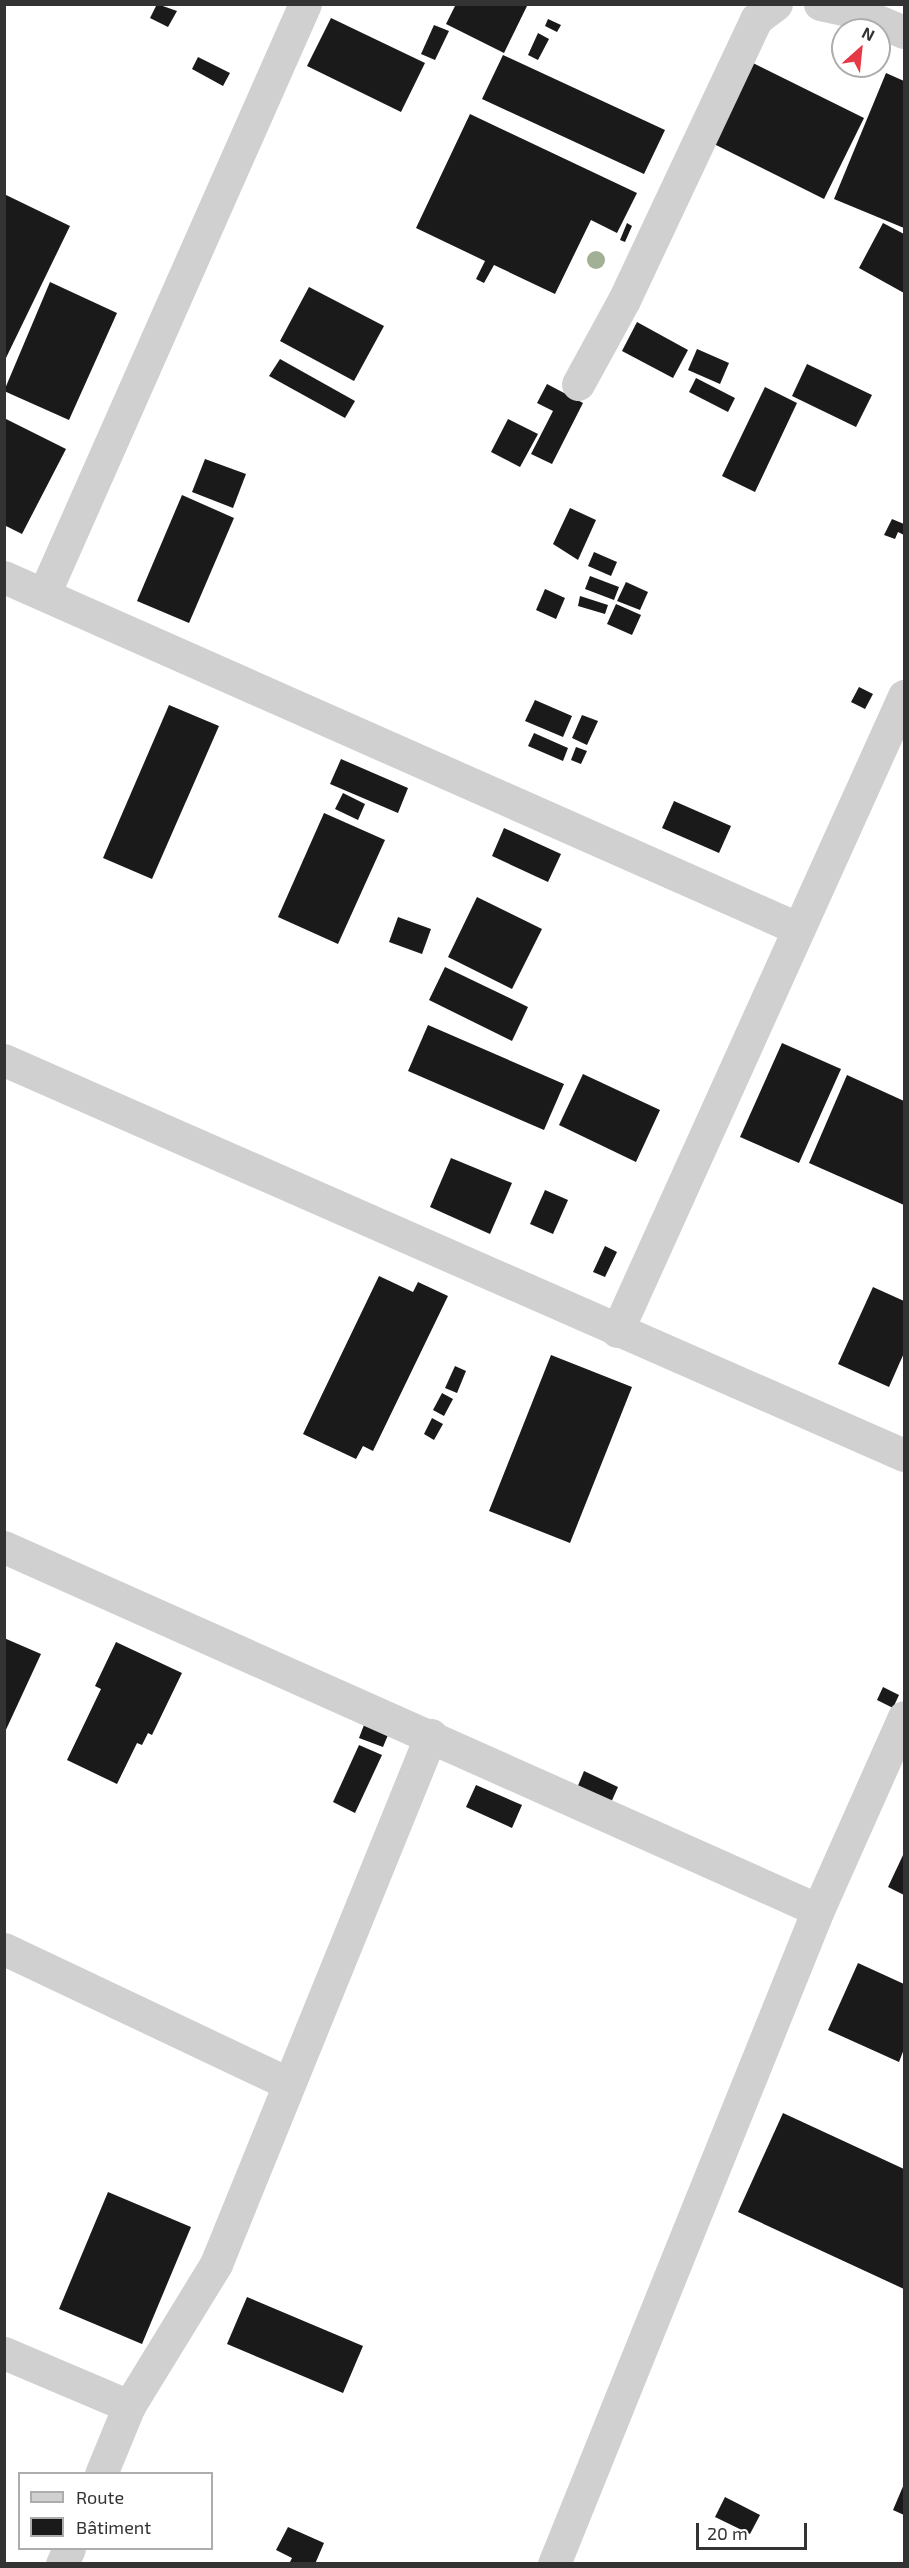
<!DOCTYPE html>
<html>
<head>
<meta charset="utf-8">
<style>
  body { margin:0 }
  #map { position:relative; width:909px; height:2568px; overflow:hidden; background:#fff; font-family:"Exo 2",sans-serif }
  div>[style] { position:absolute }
  .building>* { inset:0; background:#1a1a1a }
  .street>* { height:33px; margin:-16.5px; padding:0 16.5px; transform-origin:16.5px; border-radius:16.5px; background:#d0d0d0 }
  .trees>* { width:18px; height:18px; margin:-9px; border-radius:50%; background:#a2b095 }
  span { translate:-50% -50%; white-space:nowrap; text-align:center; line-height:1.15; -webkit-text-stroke:6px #fff; paint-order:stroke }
  .frame { position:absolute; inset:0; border:6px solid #333; pointer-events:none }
  .legend { position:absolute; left:18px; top:2472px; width:195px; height:78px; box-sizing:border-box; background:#fff; border:2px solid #adadad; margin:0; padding:8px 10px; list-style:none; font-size:18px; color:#333 }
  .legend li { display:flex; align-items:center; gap:12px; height:30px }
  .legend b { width:30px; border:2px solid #adadad }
  .north { position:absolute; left:831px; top:18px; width:60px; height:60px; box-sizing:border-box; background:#fff; border:2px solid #adadad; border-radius:50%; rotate:27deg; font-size:16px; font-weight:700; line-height:24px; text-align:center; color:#333 }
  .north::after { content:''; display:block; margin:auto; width:21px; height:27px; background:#e63946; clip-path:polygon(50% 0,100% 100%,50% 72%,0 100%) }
  .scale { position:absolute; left:696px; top:2523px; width:111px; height:27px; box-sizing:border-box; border:3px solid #333; border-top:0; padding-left:8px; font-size:18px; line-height:21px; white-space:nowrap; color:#333; -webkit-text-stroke:4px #fff; paint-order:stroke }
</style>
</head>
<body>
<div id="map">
  <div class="building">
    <div style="clip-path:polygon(157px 4px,177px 11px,168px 27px,150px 18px)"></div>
    <div style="clip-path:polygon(456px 4px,528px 4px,504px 53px,446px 24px)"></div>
    <div style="clip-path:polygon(331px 18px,425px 63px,401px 112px,307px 66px)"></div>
    <div style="clip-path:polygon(548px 19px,561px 25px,557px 32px,545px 26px)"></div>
    <div style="clip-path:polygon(434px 25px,449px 31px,435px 60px,421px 54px)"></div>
    <div style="clip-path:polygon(538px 33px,549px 39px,538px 60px,528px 55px)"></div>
    <div style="clip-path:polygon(503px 55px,665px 130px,644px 174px,482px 99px)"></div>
    <div style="clip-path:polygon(198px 57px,230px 73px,223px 86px,192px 69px)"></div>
    <div style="clip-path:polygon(751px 62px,864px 118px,824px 199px,712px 143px)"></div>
    <div style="clip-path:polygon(886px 73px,904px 81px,904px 228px,834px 199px)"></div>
    <div style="clip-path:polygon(470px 114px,637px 193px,617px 233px,591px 220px,555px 294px,494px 265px,484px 283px,476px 279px,485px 261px,416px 228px)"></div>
    <div style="clip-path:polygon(4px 194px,70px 226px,4px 362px)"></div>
    <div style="clip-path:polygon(627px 223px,632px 226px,625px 242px,620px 240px)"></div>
    <div style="clip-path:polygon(883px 223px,904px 234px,904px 293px,859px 268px)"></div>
    <div style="clip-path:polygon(50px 282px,117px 313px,69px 420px,4px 391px)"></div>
    <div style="clip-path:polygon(309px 287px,384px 326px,354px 381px,280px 341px)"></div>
    <div style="clip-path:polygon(637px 322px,688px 350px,673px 378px,622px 351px)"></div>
    <div style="clip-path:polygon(697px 349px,729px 363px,720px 384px,688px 370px)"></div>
    <div style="clip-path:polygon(280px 359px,355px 401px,345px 418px,269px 376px)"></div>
    <div style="clip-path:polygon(807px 364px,872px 395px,856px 427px,792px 396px)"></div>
    <div style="clip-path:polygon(696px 378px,735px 398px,728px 412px,689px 392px)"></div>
    <div style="clip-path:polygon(547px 384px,583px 403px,552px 464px,531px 454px,553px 411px,537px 403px)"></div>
    <div style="clip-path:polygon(765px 387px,797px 403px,755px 492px,722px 476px)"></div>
    <div style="clip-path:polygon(4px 418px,66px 449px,22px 534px,4px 525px)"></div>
    <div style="clip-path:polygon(508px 419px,538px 434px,520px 467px,491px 452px)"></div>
    <div style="clip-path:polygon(205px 459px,246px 474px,233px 508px,192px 492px)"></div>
    <div style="clip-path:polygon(182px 495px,234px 518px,189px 623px,137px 601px)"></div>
    <div style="clip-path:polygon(570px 508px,596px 520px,578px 560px,553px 544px)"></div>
    <div style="clip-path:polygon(892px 519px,904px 524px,904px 535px,898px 532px,895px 539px,884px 535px)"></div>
    <div style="clip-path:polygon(594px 552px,617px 562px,611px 576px,588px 566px)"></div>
    <div style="clip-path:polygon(590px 576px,619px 587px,614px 600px,585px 589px)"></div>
    <div style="clip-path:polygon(626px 582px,648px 592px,640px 610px,617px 601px)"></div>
    <div style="clip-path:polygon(545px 589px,565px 598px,556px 619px,536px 610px)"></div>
    <div style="clip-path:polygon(580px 596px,608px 605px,605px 614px,578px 606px)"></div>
    <div style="clip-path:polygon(616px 604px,641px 615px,632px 635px,607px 624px)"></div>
    <div style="clip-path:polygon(859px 687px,873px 694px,865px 709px,851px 702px)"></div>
    <div style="clip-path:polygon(535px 700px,572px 716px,563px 737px,525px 721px)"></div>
    <div style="clip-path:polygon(169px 705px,219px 726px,152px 879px,103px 858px)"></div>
    <div style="clip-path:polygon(582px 715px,598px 721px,587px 745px,572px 738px)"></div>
    <div style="clip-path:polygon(534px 733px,568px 748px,563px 761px,528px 746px)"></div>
    <div style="clip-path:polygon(576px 747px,587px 751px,581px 764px,571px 760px)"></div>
    <div style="clip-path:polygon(341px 759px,408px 788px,398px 813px,330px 784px)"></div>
    <div style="clip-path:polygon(343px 793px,365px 804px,358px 820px,335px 809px)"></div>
    <div style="clip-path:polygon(674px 801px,731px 826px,719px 853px,662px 828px)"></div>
    <div style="clip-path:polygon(324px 813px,385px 840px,338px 944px,278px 917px)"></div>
    <div style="clip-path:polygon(504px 828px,561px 854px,548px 882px,492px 856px)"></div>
    <div style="clip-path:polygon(477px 897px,542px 929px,512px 989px,448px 957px)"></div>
    <div style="clip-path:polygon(398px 917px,431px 929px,422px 954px,389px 942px)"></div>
    <div style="clip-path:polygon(445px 967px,528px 1007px,512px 1041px,429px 1000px)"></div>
    <div style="clip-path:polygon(428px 1025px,564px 1084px,544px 1130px,408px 1071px)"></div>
    <div style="clip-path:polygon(782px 1043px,841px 1069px,799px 1163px,740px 1137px)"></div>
    <div style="clip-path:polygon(583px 1074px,660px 1110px,636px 1162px,559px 1125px)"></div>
    <div style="clip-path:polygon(847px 1075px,904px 1101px,904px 1205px,809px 1163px)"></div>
    <div style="clip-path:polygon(451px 1158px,512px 1183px,490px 1234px,430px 1207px)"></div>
    <div style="clip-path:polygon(545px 1190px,568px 1200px,553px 1234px,530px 1224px)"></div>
    <div style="clip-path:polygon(605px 1246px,617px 1252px,605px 1277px,593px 1272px)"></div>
    <div style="clip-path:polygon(379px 1276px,413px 1292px,418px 1282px,448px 1296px,373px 1451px,363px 1446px,356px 1459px,303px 1434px)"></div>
    <div style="clip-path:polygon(873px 1287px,904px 1301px,904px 1353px,889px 1387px,838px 1364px)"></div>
    <div style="clip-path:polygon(551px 1355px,632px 1387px,570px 1543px,489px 1511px)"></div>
    <div style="clip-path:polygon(455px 1366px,466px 1371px,457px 1393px,445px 1388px)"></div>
    <div style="clip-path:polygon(442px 1393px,453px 1399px,444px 1416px,433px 1410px)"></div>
    <div style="clip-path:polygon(432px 1418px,443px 1424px,434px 1440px,424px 1434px)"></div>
    <div style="clip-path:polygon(4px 1638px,41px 1654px,4px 1734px)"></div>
    <div style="clip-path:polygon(116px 1642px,182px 1673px,152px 1735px,148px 1733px,142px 1745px,137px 1743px,117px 1784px,67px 1760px,101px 1689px,95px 1686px)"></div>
    <div style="clip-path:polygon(883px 1687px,899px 1695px,893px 1708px,877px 1700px)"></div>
    <div style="clip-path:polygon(364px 1725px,388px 1735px,383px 1747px,359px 1738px)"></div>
    <div style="clip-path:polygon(359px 1745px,382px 1755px,355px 1813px,333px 1802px)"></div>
    <div style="clip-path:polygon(584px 1771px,618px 1787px,609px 1807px,575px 1793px)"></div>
    <div style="clip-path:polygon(476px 1785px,522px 1805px,512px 1828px,466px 1807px)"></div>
    <div style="clip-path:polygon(904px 1853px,904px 1895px,888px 1887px)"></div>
    <div style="clip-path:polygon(858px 1963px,904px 1984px,904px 2049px,899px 2062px,828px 2030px)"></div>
    <div style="clip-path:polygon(783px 2113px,904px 2169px,904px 2289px,738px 2212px)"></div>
    <div style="clip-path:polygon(108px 2192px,191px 2227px,142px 2344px,59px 2309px)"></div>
    <div style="clip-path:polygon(247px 2297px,363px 2346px,343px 2393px,227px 2344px)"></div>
    <div style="clip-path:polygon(904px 2484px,904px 2515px,893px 2510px)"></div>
    <div style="clip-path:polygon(725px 2497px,760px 2515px,750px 2534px,715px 2517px)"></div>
    <div style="clip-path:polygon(288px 2527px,324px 2543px,315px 2564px,289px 2564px,292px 2558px,276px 2550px)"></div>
  </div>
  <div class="street">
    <div style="left:820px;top:4px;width:35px;rotate:12deg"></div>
    <div style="left:854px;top:11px;width:54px;rotate:22.8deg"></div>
    <div style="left:578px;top:384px;width:96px;rotate:-61.3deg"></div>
    <div style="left:624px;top:300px;width:310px;rotate:-64.8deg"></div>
    <div style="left:756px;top:19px;width:25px;rotate:-37deg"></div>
    <div style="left:4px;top:577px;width:869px;rotate:23.88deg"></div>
    <div style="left:44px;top:594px;width:645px;rotate:-66.14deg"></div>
    <div style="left:4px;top:1060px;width:983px;rotate:23.7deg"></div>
    <div style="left:617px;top:1331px;width:697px;rotate:-65.68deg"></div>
    <div style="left:4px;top:1547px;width:891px;rotate:24.03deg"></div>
    <div style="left:4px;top:1949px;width:315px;rotate:25.3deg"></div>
    <div style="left:4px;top:2353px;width:136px;rotate:23deg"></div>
    <div style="left:101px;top:2474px;width:74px;rotate:-67.6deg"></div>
    <div style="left:129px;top:2406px;width:167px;rotate:-58.5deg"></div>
    <div style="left:216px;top:2264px;width:571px;rotate:-67.88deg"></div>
    <div style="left:62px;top:2564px;width:17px;rotate:-66deg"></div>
    <div style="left:554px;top:2564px;width:705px;rotate:-68.02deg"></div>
    <div style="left:818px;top:1910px;width:211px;rotate:-66deg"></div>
  </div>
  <div class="trees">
    <div style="left:596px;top:260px"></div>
  </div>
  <div class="frame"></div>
  <ul class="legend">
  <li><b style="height:8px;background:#d0d0d0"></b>Route</li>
  <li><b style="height:16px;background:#1a1a1a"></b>Bâtiment</li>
  </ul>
  <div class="north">N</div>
  <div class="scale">20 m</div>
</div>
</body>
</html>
